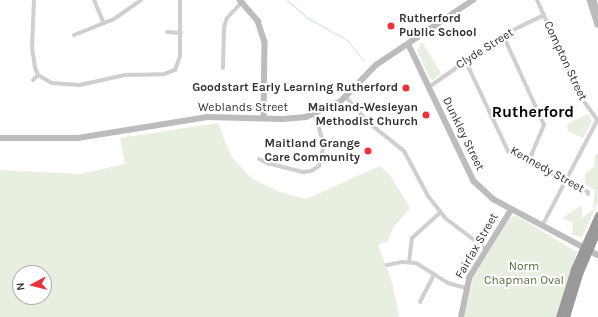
<!DOCTYPE html>
<html>
<head>
<meta charset="utf-8">
<style>
  body { margin:0 }
  #map { position:relative; width:598px; height:317px; overflow:hidden; background:#fff; font-family:Karla,sans-serif }
  div>[style] { position:absolute }
  .green>* { inset:0; background:#e8efe0 }
  .stream>* { height:1px; margin:-0.5px; padding:0 0.5px; transform-origin:0.5px; border-radius:0.5px; background:#cde0ee }
  .street>* { height:4px; margin:-2px; padding:0 2px; transform-origin:2px; border-radius:2px; background:#cfcfcf }
  .secondary>* { height:5.5px; margin:-2.75px; padding:0 2.75px; transform-origin:2.75px; border-radius:2.75px; background:#bcbcbc }
  .highway>* { height:7px; margin:-3.5px; padding:0 3.5px; transform-origin:3.5px; border-radius:3.5px; background:#999 }
  .dots>* { width:11px; height:11px; translate:-50% -50%; box-sizing:border-box; border:2px solid #fff; border-radius:50% }
  span { translate:-50% -50%; white-space:nowrap; text-align:center; line-height:1.15; -webkit-text-stroke:4px #fff; paint-order:stroke }
  .poi-label { font-size:12px; color:#323232; font-weight:700 }
  .left { translate:0 -50%; text-align:left }
  .right { translate:-100% -50%; text-align:right }
  .street-label { font-size:12px; color:#323232 }
  .park-label { font-size:12px; color:#54703d }
  .district-label { font-size:16px; color:#000; font-weight:700 }
  .north { position:absolute; left:12px; top:265px; width:40px; height:40px; box-sizing:border-box; background:#fff; border:1px solid #adadad; border-radius:50%; rotate:263deg; font-size:11px; font-weight:700; line-height:16px; text-align:center; color:#323232 }
  .north::after { content:''; display:block; margin:auto; width:14px; height:18px; background:#eb323b; clip-path:polygon(50% 0,100% 100%,50% 72%,0 100%) }
</style>
</head>
<body>
<div id="map">
  <div class="green">
    <div style="clip-path:polygon(422px 42px,441px 73px,433px 80px,430px 79px,417px 50px)"></div>
    <div style="clip-path:polygon(588px 114px,592px 121px,583px 138px,568px 131px,567px 124px)"></div>
    <div style="clip-path:polygon(evenodd,218px 123px,231px 156px,251px 178px,280px 192px,306px 199px,380px 166px,390px 175px,410px 208px,393px 228px,388px 241px,378px 245px,393px 285px,399px 317px,0 317px,0 170px,80px 174px,125px 164px,120px 138px,218px 123px,20px 273px,44px 273px,44px 297px,20px 297px,20px 273px)"></div>
    <div style="clip-path:polygon(598px 153px,598px 202px,582px 237px,579px 237px,572px 234px,573px 223px,562px 218px,582px 205px,582px 218px,593px 210px,595px 190px,585px 185px,585px 174px,594px 167px,595px 156px)"></div>
    <div style="clip-path:polygon(517px 216px,577px 252px,556px 317px,464px 317px,473px 278px,508px 221px,512px 217px)"></div>
  </div>
  <div class="stream">
    <div style="left:287px;top:0;width:28px;rotate:41deg"></div>
    <div style="left:308px;top:18px;width:45px;rotate:29.4deg"></div>
    <div style="left:347px;top:40px;width:27px;rotate:51deg"></div>
  </div>
  <div class="street">
    <div style="left:34px;top:0;width:48px;rotate:92.4deg"></div>
    <div style="left:32px;top:48px;width:20px;rotate:81deg"></div>
    <div style="left:35px;top:68px;width:8px;rotate:67deg"></div>
    <div style="left:38px;top:75px;width:16px;rotate:30deg"></div>
    <div style="left:52px;top:83px;width:28px;rotate:4deg"></div>
    <div style="left:80px;top:85px;width:46px;rotate:-12.5deg"></div>
    <div style="left:125px;top:75px;width:39px;rotate:-1deg"></div>
    <div style="left:164px;top:74px;width:12px;rotate:-20deg"></div>
    <div style="left:175px;top:70px;width:15px;rotate:-70deg"></div>
    <div style="left:180px;top:56px;width:56px;rotate:-90deg"></div>
    <div style="left:94px;top:0;width:25px;rotate:67deg"></div>
    <div style="left:537px;top:0;width:105px;rotate:65.9deg"></div>
    <div style="left:580px;top:96px;width:29px;rotate:54deg"></div>
    <div style="left:167px;top:32px;width:14px;rotate:4deg"></div>
    <div style="left:74px;top:35px;width:43px;rotate:-21.8deg"></div>
    <div style="left:114px;top:19px;width:33px;rotate:-35deg"></div>
    <div style="left:503px;top:35px;width:99px;rotate:65.5deg"></div>
    <div style="left:544px;top:125px;width:39px;rotate:113deg"></div>
    <div style="left:465px;top:60px;width:101px;rotate:64.7deg"></div>
    <div style="left:508px;top:151px;width:90px;rotate:27.1deg"></div>
    <div style="left:588px;top:192px;width:2px;rotate:90deg"></div>
    <div style="left:223px;top:68px;width:41px;rotate:-88.6deg"></div>
    <div style="left:224px;top:27px;width:9px;rotate:-72deg"></div>
    <div style="left:227px;top:18px;width:22px;rotate:-47deg"></div>
    <div style="left:33px;top:80px;width:7px;rotate:-45deg"></div>
    <div style="left:429px;top:87px;width:90px;rotate:-35.1deg"></div>
    <div style="left:503px;top:35px;width:46px;rotate:-26deg"></div>
    <div style="left:346px;top:97px;width:35px;rotate:49deg"></div>
    <div style="left:369px;top:123px;width:45px;rotate:38.7deg"></div>
    <div style="left:404px;top:151px;width:51px;rotate:61.9deg"></div>
    <div style="left:428px;top:196px;width:28px;rotate:52deg"></div>
    <div style="left:445px;top:218px;width:51px;rotate:37.1deg"></div>
    <div style="left:259px;top:159px;width:9px;rotate:27deg"></div>
    <div style="left:267px;top:163px;width:37px;rotate:14deg"></div>
    <div style="left:303px;top:172px;width:8px;rotate:-7deg"></div>
    <div style="left:311px;top:171px;width:9px;rotate:-32deg"></div>
    <div style="left:319px;top:166px;width:22px;rotate:-77deg"></div>
    <div style="left:324px;top:145px;width:31px;rotate:-107deg"></div>
    <div style="left:542px;top:226px;width:121px;rotate:-62.4deg"></div>
    <div style="left:409px;top:262px;width:24px;rotate:-83deg"></div>
    <div style="left:412px;top:238px;width:38px;rotate:-42deg"></div>
    <div style="left:387px;top:265px;width:15px;rotate:-11deg"></div>
    <div style="left:402px;top:262px;width:14px;rotate:4deg"></div>
    <div style="left:416px;top:263px;width:38px;rotate:32deg"></div>
    <div style="left:448px;top:283px;width:18px;rotate:16deg"></div>
    <div style="left:420px;top:302px;width:31px;rotate:-63deg"></div>
  </div>
  <div class="secondary">
    <div style="left:240px;top:0;width:28px;rotate:49deg"></div>
    <div style="left:258px;top:21px;width:22px;rotate:72deg"></div>
    <div style="left:265px;top:42px;width:76px;rotate:90.8deg"></div>
    <div style="left:590px;top:0;width:26px;rotate:72deg"></div>
    <div style="left:594px;top:0;width:14px;rotate:73deg"></div>
    <div style="left:409px;top:45px;width:151px;rotate:64.5deg"></div>
    <div style="left:474px;top:181px;width:26px;rotate:43deg"></div>
    <div style="left:493px;top:199px;width:119px;rotate:28.1deg"></div>
    <div style="left:0;top:138px;width:78px"></div>
    <div style="left:78px;top:138px;width:131px;rotate:-9.2deg"></div>
    <div style="left:207px;top:117px;width:76px;rotate:1.5deg"></div>
    <div style="left:283px;top:119px;width:23px;rotate:-5deg"></div>
    <div style="left:306px;top:117px;width:37px;rotate:-24deg"></div>
    <div style="left:340px;top:102px;width:52px;rotate:-45.8deg"></div>
    <div style="left:376px;top:65px;width:117px;rotate:-33.8deg"></div>
    <div style="left:461px;top:317px;width:40px;rotate:-78deg"></div>
    <div style="left:469px;top:278px;width:80px;rotate:-58.3deg"></div>
  </div>
  <div class="highway">
    <div style="left:559px;top:317px;width:50px;rotate:-72.6deg"></div>
    <div style="left:574px;top:269px;width:59px;rotate:-66deg"></div>
    <div style="left:566px;top:317px;width:45px;rotate:-73.2deg"></div>
    <div style="left:579px;top:274px;width:49px;rotate:-67.1deg"></div>
  </div>
  <div class="dots">
    <div style="left:391px;top:26px;background:#eb323b"></div>
    <div style="left:406px;top:88px;background:#eb323b"></div>
    <div style="left:426px;top:115px;background:#eb323b"></div>
    <div style="left:368px;top:151px;background:#eb323b"></div>
  </div>
  <div class="poi-label">
    <span class="left" style="left:399px;top:26px">Rutherford<br>Public School</span>
    <span class="right" style="left:398px;top:88px">Goodstart Early Learning Rutherford</span>
    <span class="right" style="left:418px;top:115px">Maitland-Wesleyan<br>Methodist Church</span>
    <span class="right" style="left:360px;top:151px">Maitland Grange<br>Care Community</span>
  </div>
  <div class="street-label">
    <span style="left:485px;top:49px;rotate:-32deg">Clyde Street</span>
    <span style="left:565px;top:61px;rotate:65deg">Compton Street</span>
    <span style="left:243px;top:108px">Weblands Street</span>
    <span style="left:463px;top:134px;rotate:64deg">Dunkley Street</span>
    <span style="left:547px;top:170px;rotate:29deg">Kennedy Street</span>
    <span style="left:477px;top:246px;rotate:-60deg">Fairfax Street</span>
  </div>
  <div class="park-label">
    <span style="left:524px;top:274px">Norm<br>Chapman Oval</span>
  </div>
  <div class="district-label">
    <span style="left:533px;top:112px">Rutherford</span>
  </div>
  <div class="north">N</div>
</div>
</body>
</html>
